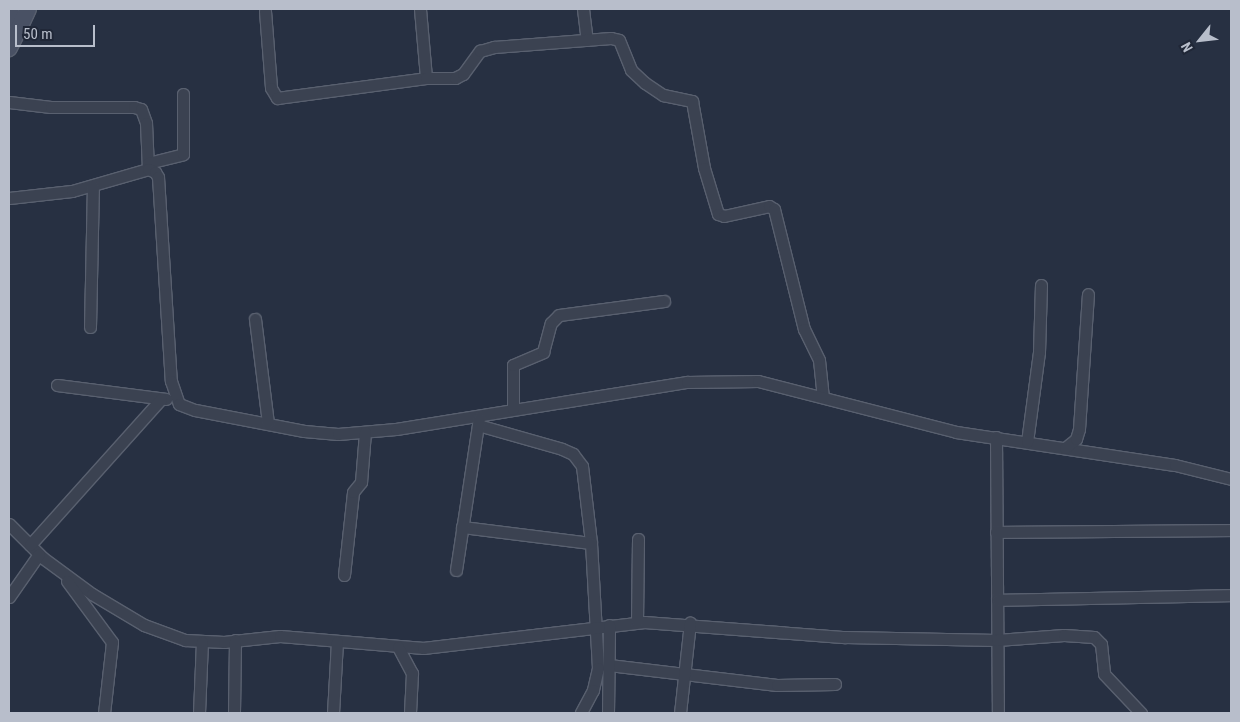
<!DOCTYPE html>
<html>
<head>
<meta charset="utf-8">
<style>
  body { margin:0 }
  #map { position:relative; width:1240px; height:722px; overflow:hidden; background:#273042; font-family:"Roboto Condensed",sans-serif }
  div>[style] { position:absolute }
  .roads { filter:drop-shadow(1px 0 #59606f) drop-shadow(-1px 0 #59606f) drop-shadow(0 1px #59606f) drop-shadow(0 -1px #59606f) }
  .street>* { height:11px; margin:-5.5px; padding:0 5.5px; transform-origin:5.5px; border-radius:5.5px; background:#3b4251 }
  .secondary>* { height:16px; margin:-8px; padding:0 8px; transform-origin:8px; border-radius:8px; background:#495164 }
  span { translate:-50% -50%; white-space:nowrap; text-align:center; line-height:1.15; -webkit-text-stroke:4.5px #202737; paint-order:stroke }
  .frame { position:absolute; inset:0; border:10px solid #b8becb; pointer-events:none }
  .north { position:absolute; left:1175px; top:15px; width:50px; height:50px; -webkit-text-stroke:4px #202737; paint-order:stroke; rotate:241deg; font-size:14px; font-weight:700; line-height:20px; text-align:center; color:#b8becb }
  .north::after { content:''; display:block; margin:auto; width:18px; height:22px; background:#b8becb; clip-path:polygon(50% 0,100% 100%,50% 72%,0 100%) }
  .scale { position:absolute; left:15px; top:25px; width:80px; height:22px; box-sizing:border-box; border:2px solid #b8becb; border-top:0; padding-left:6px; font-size:15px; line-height:18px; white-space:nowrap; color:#b8becb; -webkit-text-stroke:4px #202737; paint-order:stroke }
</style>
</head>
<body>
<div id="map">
  <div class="roads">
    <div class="street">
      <div style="left:420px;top:9px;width:69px;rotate:85deg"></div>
      <div style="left:583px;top:9px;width:31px;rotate:83deg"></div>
      <div style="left:265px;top:11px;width:77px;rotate:85.5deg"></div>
      <div style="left:271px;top:88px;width:12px;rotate:59deg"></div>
      <div style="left:277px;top:98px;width:150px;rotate:-7.6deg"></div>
      <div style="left:426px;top:78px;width:29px"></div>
      <div style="left:455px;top:78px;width:9px;rotate:-27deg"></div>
      <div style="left:463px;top:74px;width:29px;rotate:-54deg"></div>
      <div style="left:480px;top:51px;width:15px;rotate:-16deg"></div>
      <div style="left:494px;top:47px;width:117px;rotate:-4.4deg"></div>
      <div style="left:611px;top:38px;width:8px;rotate:14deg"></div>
      <div style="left:619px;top:40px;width:32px;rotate:68deg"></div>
      <div style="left:631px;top:70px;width:19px;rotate:43deg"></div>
      <div style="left:645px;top:83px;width:22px;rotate:34deg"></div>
      <div style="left:663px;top:95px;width:30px;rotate:12deg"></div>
      <div style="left:692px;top:101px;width:68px;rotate:79.8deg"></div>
      <div style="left:704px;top:168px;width:48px;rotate:73.1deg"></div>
      <div style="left:718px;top:214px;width:6px;rotate:18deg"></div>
      <div style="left:724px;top:216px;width:46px;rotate:-12.5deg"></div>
      <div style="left:769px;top:206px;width:6px;rotate:31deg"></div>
      <div style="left:774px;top:209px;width:124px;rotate:76deg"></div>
      <div style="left:804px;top:329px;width:34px;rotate:64deg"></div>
      <div style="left:819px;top:360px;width:37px;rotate:84deg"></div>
      <div style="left:9px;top:102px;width:42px;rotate:6.8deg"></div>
      <div style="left:51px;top:107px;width:83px"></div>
      <div style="left:134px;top:107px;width:7px;rotate:16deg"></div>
      <div style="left:141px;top:109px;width:15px;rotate:70deg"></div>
      <div style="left:146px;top:123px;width:46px;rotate:87.5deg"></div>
      <div style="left:148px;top:163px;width:36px;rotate:-14deg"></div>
      <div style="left:183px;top:154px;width:60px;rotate:-90deg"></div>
      <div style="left:9px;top:198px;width:63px;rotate:-6.3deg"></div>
      <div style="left:72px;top:191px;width:79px;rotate:-16.1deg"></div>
      <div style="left:148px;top:169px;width:8px;rotate:23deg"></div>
      <div style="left:155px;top:172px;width:6px;rotate:59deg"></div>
      <div style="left:158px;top:177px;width:204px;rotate:86.4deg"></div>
      <div style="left:171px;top:381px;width:24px;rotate:71deg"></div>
      <div style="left:179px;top:404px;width:17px;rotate:21deg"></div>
      <div style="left:195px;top:410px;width:111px;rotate:10.9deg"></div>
      <div style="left:304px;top:431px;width:34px;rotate:5deg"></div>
      <div style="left:338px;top:434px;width:58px;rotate:-4.9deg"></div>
      <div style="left:396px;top:429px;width:295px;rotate:-9.2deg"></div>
      <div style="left:687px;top:382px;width:71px;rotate:-0.8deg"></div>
      <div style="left:758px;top:381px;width:204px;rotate:14.4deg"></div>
      <div style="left:956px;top:432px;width:221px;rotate:8.6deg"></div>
      <div style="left:1175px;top:465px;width:58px;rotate:14deg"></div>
      <div style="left:255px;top:319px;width:105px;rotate:82.9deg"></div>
      <div style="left:90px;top:327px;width:141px;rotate:-88.8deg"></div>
      <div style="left:57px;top:385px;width:110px;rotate:7.3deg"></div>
      <div style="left:513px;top:409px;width:44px;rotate:-90deg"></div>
      <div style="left:513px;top:365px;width:33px;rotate:-23deg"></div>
      <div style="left:543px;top:352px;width:30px;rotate:-75deg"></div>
      <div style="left:551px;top:323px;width:11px;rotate:-45deg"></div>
      <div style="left:559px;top:315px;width:106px;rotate:-7.6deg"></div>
      <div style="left:478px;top:425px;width:87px;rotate:15.9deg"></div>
      <div style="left:562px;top:449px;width:12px;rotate:24deg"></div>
      <div style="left:573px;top:454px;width:15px;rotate:53deg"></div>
      <div style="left:582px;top:466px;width:78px;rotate:83.3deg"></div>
      <div style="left:591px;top:543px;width:125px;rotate:86.8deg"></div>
      <div style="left:598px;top:668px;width:23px;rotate:103deg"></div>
      <div style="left:593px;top:690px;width:26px;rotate:118deg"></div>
      <div style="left:996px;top:437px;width:276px;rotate:89.6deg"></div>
      <div style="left:1027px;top:442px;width:91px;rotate:-82.4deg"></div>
      <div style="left:1039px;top:352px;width:67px;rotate:-88.3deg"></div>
      <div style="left:1065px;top:448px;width:14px;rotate:-39deg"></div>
      <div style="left:1076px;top:439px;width:10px;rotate:-73deg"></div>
      <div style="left:1079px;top:429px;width:135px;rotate:-86.2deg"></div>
      <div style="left:9px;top:524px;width:48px;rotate:45deg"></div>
      <div style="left:43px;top:558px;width:61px;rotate:36.3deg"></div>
      <div style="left:92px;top:594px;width:61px;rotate:30.8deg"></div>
      <div style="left:144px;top:625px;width:44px;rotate:20.1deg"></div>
      <div style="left:185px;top:640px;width:39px;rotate:3deg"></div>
      <div style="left:224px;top:642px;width:56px;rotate:-6.1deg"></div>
      <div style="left:280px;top:636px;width:144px;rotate:4.8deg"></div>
      <div style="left:423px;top:648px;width:223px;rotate:-6.7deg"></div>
      <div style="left:644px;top:622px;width:202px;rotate:4.3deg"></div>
      <div style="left:845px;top:637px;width:152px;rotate:1.1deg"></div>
      <div style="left:997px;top:640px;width:67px;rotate:-4.3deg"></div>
      <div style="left:1064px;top:635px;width:30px;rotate:4deg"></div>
      <div style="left:1094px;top:637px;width:10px;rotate:45deg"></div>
      <div style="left:1101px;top:644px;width:30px;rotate:84deg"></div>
      <div style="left:1104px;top:674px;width:54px;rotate:46.5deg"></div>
      <div style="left:462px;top:527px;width:130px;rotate:7.1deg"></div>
      <div style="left:996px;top:532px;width:235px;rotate:-0.5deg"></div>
      <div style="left:30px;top:545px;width:196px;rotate:-48.1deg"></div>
      <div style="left:456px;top:570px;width:154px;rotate:-81.4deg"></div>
      <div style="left:344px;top:575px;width:83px;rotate:-83.8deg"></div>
      <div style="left:353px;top:492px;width:13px;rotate:-51deg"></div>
      <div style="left:361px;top:482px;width:50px;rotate:-85.4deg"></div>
      <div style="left:67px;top:581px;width:76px;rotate:53.6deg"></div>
      <div style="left:112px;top:642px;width:71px;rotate:96.4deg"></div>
      <div style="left:9px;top:597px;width:52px;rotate:-55.1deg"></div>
      <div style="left:997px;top:600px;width:234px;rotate:-1.2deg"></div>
      <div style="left:637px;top:622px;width:83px;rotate:-89.3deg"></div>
      <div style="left:398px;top:647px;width:30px;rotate:62deg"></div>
      <div style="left:412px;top:673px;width:40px;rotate:92.9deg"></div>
      <div style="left:609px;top:665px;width:169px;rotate:6.8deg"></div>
      <div style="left:777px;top:685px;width:58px;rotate:-1deg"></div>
      <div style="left:199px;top:713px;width:71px;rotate:-87.6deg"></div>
      <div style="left:234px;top:713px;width:73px;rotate:-89.2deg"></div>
      <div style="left:333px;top:713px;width:71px;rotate:-86.8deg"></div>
      <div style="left:608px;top:713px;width:88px;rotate:-89.3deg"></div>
      <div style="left:680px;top:713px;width:91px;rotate:-83.7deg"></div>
    </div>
    <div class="secondary">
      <div style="left:9px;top:12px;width:18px;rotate:52deg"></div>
      <div style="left:20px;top:26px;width:25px;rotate:117deg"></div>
      <div style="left:20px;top:26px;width:19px;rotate:-65deg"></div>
    </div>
  </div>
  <div class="frame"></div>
  <div class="north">N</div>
  <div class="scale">50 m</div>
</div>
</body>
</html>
